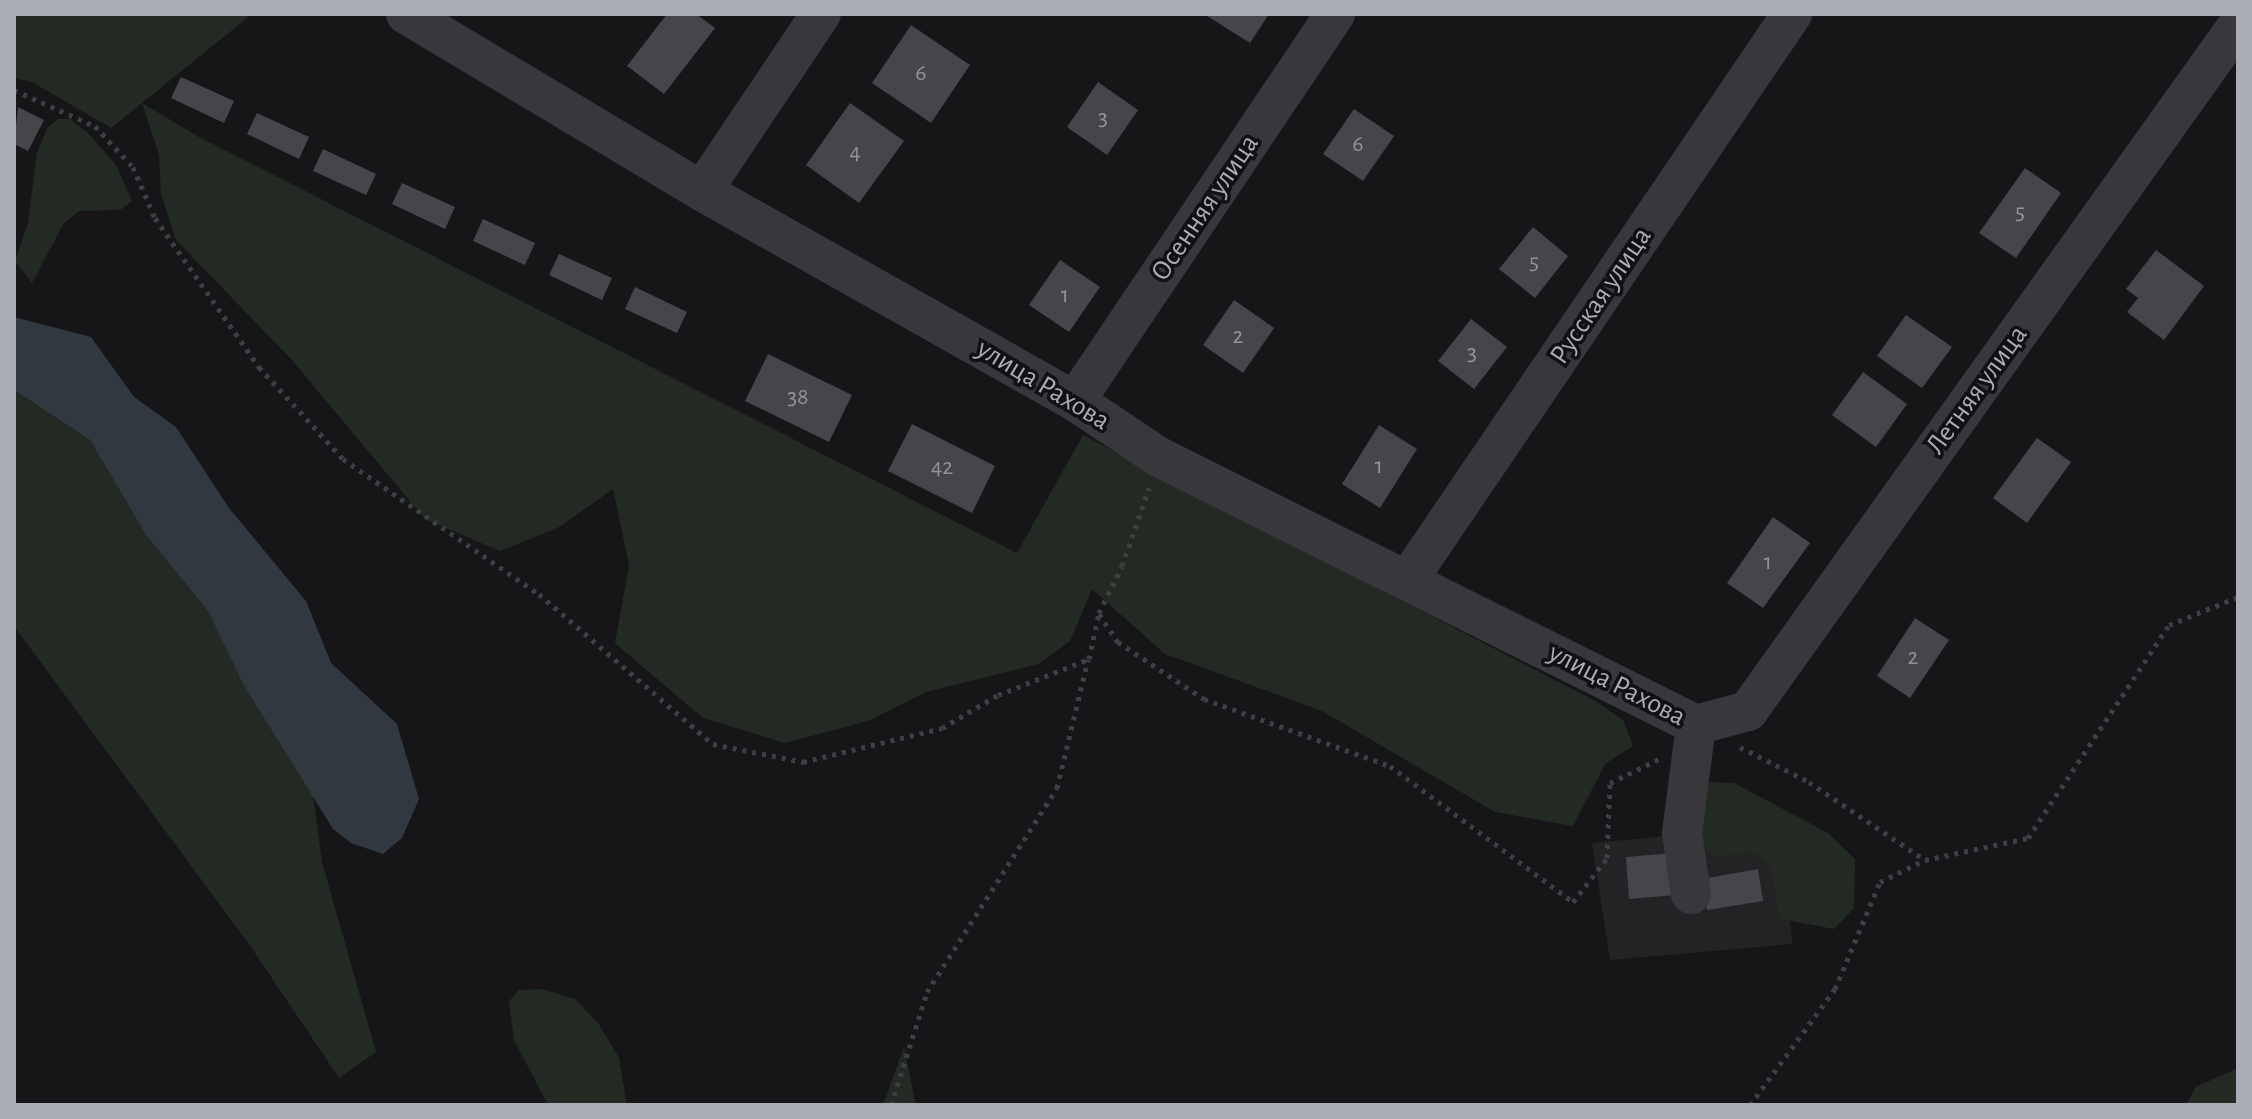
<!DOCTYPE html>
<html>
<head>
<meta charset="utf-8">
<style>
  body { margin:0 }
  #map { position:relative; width:2252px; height:1119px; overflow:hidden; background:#161618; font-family:"Alegreya Sans",sans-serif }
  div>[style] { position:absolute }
  .built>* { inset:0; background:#232225 }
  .green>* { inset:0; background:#232a24 }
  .water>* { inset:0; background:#31383f }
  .building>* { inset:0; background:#46464a }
  .path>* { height:5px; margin-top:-2.5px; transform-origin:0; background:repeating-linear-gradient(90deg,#3e3f43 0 4px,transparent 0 10px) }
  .minor>* { height:40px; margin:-20px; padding:0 20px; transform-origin:20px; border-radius:20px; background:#38383c }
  span { translate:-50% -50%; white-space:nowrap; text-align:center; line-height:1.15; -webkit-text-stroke:7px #111113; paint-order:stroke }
  .number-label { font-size:24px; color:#91939b }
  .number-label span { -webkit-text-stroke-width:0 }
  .street-label { font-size:28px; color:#aaadb6 }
  .frame { position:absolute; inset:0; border:16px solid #aaadb6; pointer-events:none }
</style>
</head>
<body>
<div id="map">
  <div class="built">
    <div style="clip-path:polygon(1774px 826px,1793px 944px,1610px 960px,1592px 843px)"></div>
  </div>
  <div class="green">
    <div style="clip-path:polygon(14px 14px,252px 14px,142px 103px,199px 137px,1017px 553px,1083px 435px,1597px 702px,1623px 720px,1633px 746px,1605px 764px,1573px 826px,1495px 812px,1322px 711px,1165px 654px,1092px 589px,1070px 641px,1039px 664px,926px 692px,868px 721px,785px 743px,703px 718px,615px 643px,629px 565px,613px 489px,559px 527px,500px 551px,425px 519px,291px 359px,176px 240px,161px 194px,159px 155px,142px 103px,111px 128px,32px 82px,14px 78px)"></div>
    <div style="clip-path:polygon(58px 119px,70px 119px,89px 134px,116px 165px,132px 201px,120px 210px,79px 211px,64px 223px,32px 283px,15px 261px,28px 223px,37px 152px,48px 127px)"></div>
    <div style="clip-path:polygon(14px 390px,90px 440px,146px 535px,208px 611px,242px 682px,312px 787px,322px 862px,376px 1052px,339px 1078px,251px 947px,14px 626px)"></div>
    <div style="clip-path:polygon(1709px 782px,1734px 783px,1828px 833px,1855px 859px,1854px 908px,1834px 929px,1780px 919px,1770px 867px,1754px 853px,1713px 856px,1702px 847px,1698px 833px)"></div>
    <div style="clip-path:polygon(543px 989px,575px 999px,598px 1023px,619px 1058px,627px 1105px,548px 1105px,514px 1040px,509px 1001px,519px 990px)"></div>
    <div style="clip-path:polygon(904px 1047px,916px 1105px,881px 1105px,886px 1097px)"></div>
    <div style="clip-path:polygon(2238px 1068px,2238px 1105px,2186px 1105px,2196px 1087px)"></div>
  </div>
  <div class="water">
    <div style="clip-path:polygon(14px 317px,91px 337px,134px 397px,176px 427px,229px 508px,306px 601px,331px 663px,397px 724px,419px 799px,402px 838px,383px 854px,351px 843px,333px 829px,242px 682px,208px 611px,146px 535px,90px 440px,14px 390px)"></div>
  </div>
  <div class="building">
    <div style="clip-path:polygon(667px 14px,696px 14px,715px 28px,664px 94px,627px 66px)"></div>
    <div style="clip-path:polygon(1204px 14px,1269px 14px,1250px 43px)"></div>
    <div style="clip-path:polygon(911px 25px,970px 65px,931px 123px,872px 83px)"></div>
    <div style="clip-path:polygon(181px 77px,234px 101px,224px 123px,171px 98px)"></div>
    <div style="clip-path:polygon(1098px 82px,1138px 110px,1107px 155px,1067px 127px)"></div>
    <div style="clip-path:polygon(850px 103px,904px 141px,859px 203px,806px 165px)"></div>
    <div style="clip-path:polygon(18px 107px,44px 120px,28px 151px,14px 144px)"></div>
    <div style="clip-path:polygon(1354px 109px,1394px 136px,1363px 181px,1323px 154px)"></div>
    <div style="clip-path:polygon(257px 113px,309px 137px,299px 159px,247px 134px)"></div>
    <div style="clip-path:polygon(323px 149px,376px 174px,366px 195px,313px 171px)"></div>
    <div style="clip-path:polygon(2025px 168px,2061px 193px,2016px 258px,1979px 233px)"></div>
    <div style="clip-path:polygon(402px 183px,455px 207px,445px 229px,392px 204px)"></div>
    <div style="clip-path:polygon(483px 219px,535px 243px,525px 265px,473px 241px)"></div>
    <div style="clip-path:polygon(1533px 227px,1568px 256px,1535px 298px,1499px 269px)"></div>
    <div style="clip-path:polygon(2156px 250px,2204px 286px,2164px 340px,2127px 312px,2138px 298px,2126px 289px)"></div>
    <div style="clip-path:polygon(559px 254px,612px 278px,602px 300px,549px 275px)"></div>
    <div style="clip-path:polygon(1060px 260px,1100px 287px,1069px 332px,1029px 305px)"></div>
    <div style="clip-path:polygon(635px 287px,687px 312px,677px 333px,625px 309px)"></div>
    <div style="clip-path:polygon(1234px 300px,1274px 328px,1243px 373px,1203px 345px)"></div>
    <div style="clip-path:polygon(1906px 315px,1952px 347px,1922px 388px,1877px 356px)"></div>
    <div style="clip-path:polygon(1471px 319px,1507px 347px,1474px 389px,1438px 361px)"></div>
    <div style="clip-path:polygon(768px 354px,852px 395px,829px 442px,745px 401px)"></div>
    <div style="clip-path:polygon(1863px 372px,1907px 404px,1876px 447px,1832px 415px)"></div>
    <div style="clip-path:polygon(912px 424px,995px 466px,972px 513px,888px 471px)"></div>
    <div style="clip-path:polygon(1379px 425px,1417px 449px,1380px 508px,1342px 484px)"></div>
    <div style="clip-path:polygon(2037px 438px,2071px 462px,2027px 523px,1993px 498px)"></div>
    <div style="clip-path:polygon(1773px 517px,1810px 543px,1763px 608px,1727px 583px)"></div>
    <div style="clip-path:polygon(1915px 618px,1949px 640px,1910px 698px,1877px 676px)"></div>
    <div style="clip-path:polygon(1673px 853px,1676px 895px,1629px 899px,1626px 857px)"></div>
    <div style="clip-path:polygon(1758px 869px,1763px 901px,1707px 910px,1702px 879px)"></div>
  </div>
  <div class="path">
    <div style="left:14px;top:90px;width:89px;rotate:24deg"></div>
    <div style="left:95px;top:126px;width:56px;rotate:47.2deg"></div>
    <div style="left:133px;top:167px;width:56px;rotate:66.7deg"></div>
    <div style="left:155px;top:218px;width:182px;rotate:55.1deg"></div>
    <div style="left:259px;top:367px;width:125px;rotate:47.6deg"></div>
    <div style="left:343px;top:459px;width:238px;rotate:34.6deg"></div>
    <div style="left:539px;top:594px;width:230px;rotate:40.8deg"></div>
    <div style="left:713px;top:744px;width:92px;rotate:11.3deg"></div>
    <div style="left:803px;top:762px;width:143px;rotate:-13.7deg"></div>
    <div style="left:942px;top:728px;width:65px;rotate:-30.5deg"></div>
    <div style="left:998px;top:695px;width:98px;rotate:-21.6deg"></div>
    <div style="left:1089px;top:659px;width:47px;rotate:-77.7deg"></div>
    <div style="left:1099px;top:613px;width:52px;rotate:-63.9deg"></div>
    <div style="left:1122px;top:566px;width:83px;rotate:-70.9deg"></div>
    <div style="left:1099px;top:614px;width:34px;rotate:56deg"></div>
    <div style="left:1118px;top:642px;width:103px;rotate:33.5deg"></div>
    <div style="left:1204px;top:699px;width:198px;rotate:19.8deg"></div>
    <div style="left:1390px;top:766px;width:228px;rotate:36.6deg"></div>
    <div style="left:1573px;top:902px;width:56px;rotate:-52.3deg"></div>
    <div style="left:1607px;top:858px;width:75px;rotate:-87.7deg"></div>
    <div style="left:1610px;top:783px;width:57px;rotate:-26.1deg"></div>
    <div style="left:1740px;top:747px;width:77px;rotate:26.9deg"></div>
    <div style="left:1809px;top:782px;width:140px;rotate:33.9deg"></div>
    <div style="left:891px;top:1105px;width:119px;rotate:-72.3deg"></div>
    <div style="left:927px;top:992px;width:242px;rotate:-57.5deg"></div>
    <div style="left:1057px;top:788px;width:132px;rotate:-76.4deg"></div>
    <div style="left:1750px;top:1105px;width:144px;rotate:-53.8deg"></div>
    <div style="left:1835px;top:989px;width:116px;rotate:-67.2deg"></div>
    <div style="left:1880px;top:882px;width:50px;rotate:-26.1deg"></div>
    <div style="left:1925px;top:860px;width:105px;rotate:-12.1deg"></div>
    <div style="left:2028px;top:838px;width:255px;rotate:-56.5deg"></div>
    <div style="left:2169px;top:625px;width:74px;rotate:-22.1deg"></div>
  </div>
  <div class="minor">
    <div style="left:406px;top:14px;width:345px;rotate:30.9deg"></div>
    <div style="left:702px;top:191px;width:428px;rotate:29.4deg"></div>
    <div style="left:1075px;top:401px;width:101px;rotate:33.7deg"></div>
    <div style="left:1159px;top:457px;width:600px;rotate:26.52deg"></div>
    <div style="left:702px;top:191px;width:213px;rotate:-56.1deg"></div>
    <div style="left:1075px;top:401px;width:466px;rotate:-56.1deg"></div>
    <div style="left:1409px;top:578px;width:682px;rotate:-55.82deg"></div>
    <div style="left:1696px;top:725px;width:54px;rotate:-15.1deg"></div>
    <div style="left:1748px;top:711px;width:843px;rotate:-54.46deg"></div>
    <div style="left:1691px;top:894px;width:62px;rotate:-98.4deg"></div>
    <div style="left:1682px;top:833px;width:109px;rotate:-82.6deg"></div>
  </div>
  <div class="number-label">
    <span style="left:921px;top:74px">6</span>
    <span style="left:1103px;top:119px">3</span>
    <span style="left:1358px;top:145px">6</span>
    <span style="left:855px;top:153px">4</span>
    <span style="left:2020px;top:213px">5</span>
    <span style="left:1534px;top:263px">5</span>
    <span style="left:1065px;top:296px">1</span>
    <span style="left:1238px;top:337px">2</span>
    <span style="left:1472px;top:354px">3</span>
    <span style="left:798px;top:398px">38</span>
    <span style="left:1379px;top:467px">1</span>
    <span style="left:942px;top:468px">42</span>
    <span style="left:1768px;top:563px">1</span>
    <span style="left:1913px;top:658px">2</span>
  </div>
  <div class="street-label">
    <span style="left:1205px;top:208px;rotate:-56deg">Осенняя улица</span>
    <span style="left:1601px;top:296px;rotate:-56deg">Русская улица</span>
    <span style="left:1043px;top:385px;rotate:31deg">улица Рахова</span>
    <span style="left:1977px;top:390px;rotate:-54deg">Летняя улица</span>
    <span style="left:1617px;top:685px;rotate:27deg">улица Рахова</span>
  </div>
  <div class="frame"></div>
</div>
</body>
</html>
